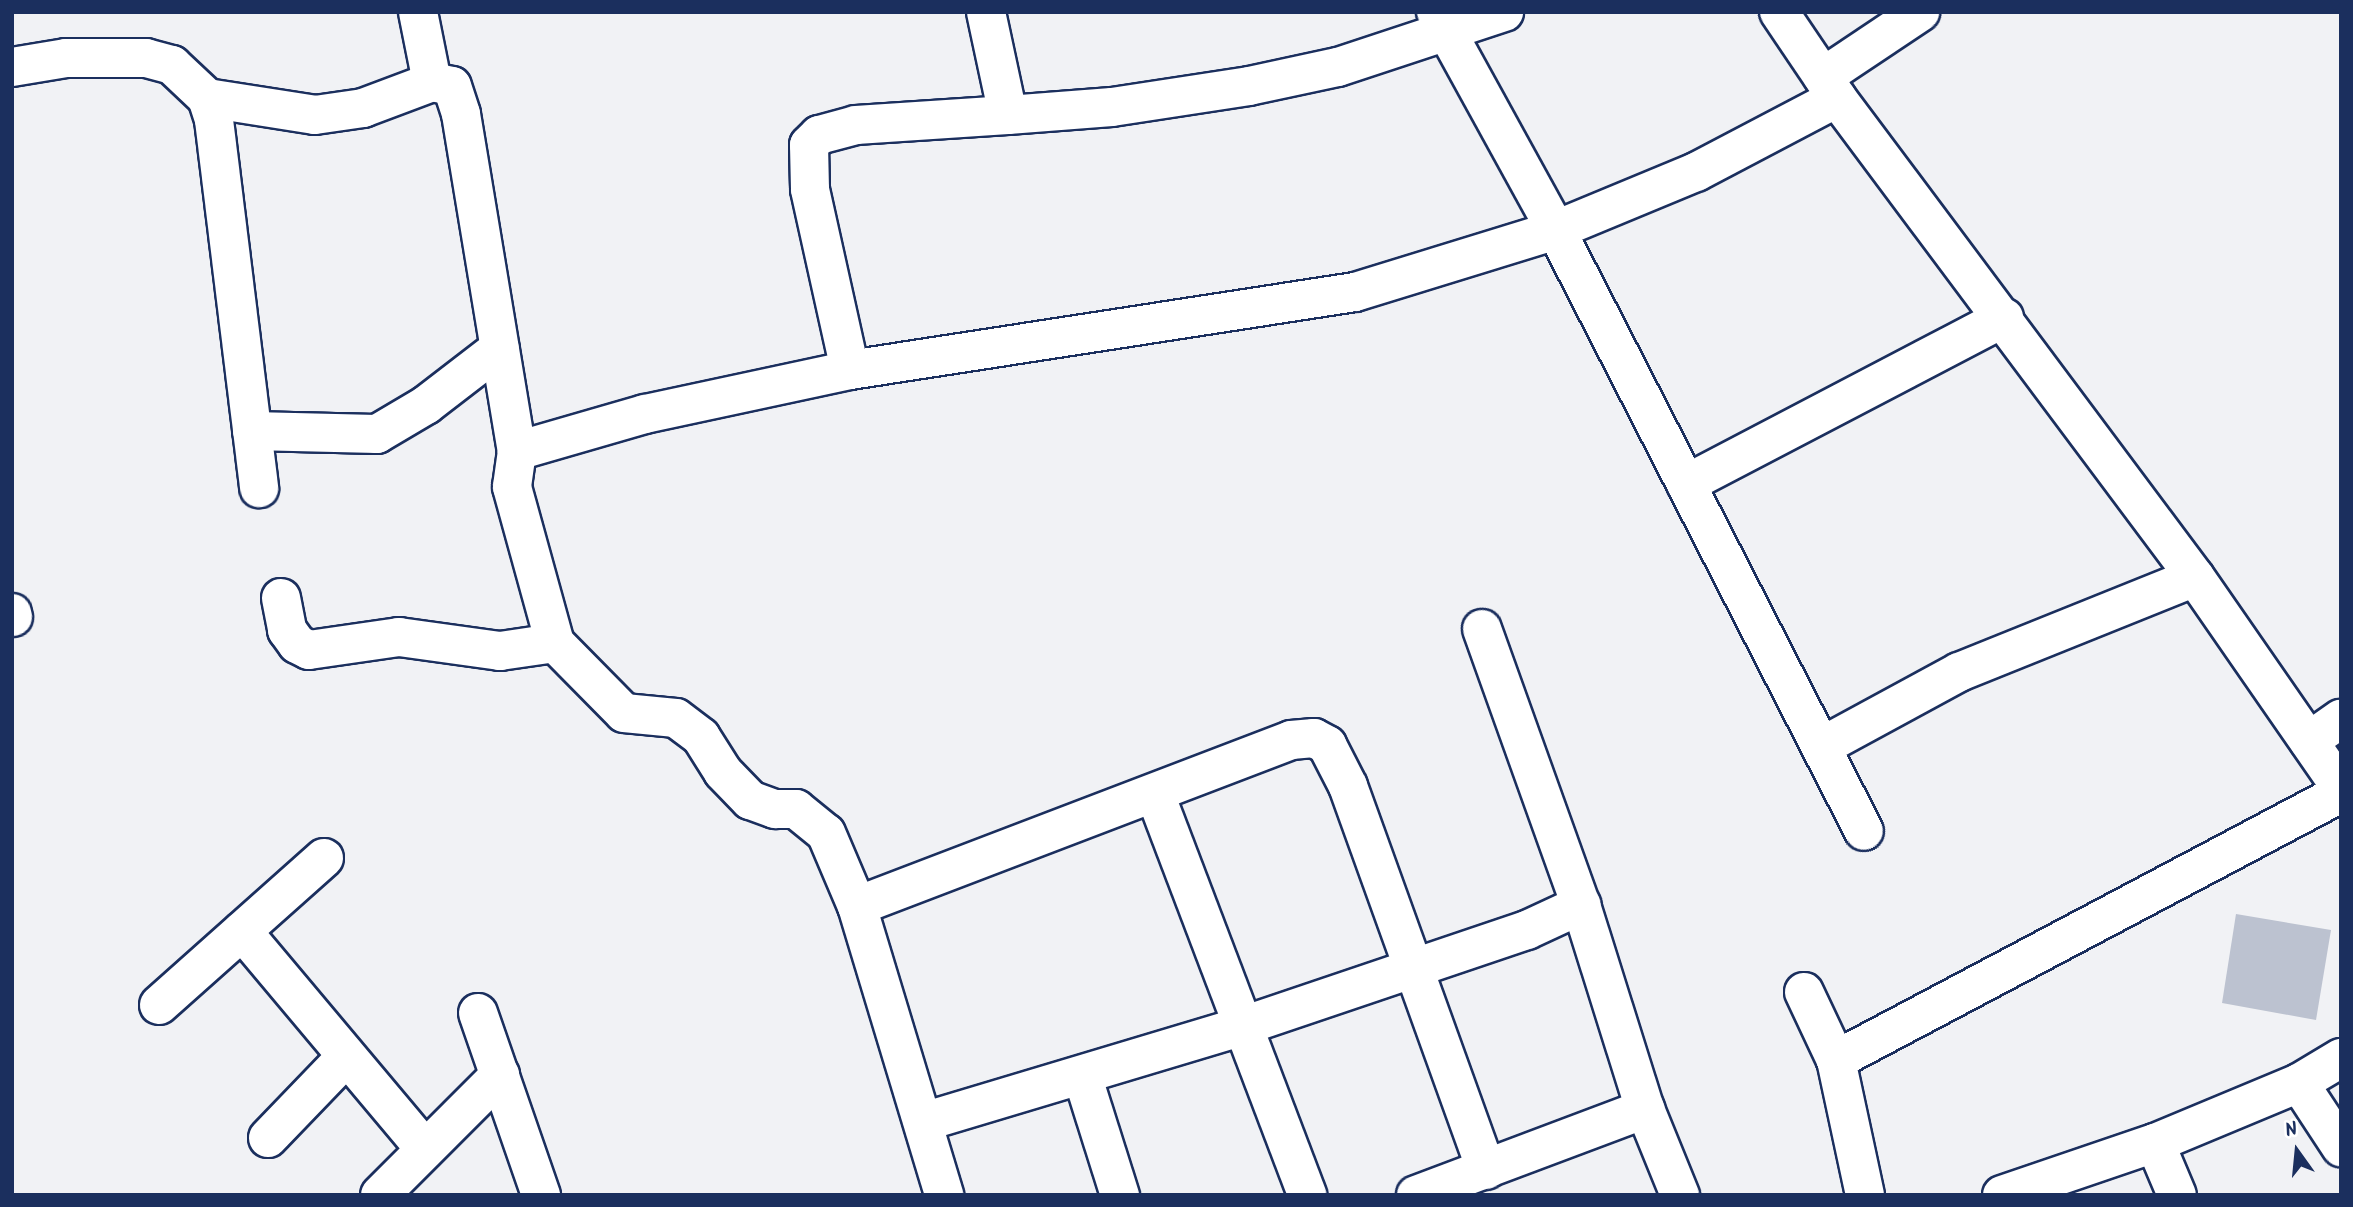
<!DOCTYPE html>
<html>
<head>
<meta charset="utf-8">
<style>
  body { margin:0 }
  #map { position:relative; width:2353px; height:1207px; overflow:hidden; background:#f1f2f5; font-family:Kalam,sans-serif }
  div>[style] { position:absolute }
  .building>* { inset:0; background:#bcc2d0 }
  .roads { filter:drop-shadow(2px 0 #1b2f5e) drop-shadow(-2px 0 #1b2f5e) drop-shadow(0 2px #1b2f5e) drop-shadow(0 -2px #1b2f5e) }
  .minor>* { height:38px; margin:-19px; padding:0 19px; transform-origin:19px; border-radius:19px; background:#fff }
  span { translate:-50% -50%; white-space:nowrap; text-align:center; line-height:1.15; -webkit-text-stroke:6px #fff; paint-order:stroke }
  .frame { position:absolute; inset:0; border:14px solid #1b2f5e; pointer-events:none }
  .north { position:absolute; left:2262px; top:1116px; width:70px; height:70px; -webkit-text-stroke:5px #fff; paint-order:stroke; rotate:345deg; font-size:19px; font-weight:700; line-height:28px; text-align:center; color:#1b2f5e }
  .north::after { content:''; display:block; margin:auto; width:24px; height:32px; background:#1b2f5e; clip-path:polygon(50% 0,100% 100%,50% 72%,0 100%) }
</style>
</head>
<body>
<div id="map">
  <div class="building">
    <div style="clip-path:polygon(2236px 914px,2331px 930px,2316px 1020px,2222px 1003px)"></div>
  </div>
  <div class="roads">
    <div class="minor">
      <div style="left:418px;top:12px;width:71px;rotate:78.7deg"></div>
      <div style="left:986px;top:12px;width:105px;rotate:77.9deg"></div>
      <div style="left:1008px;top:115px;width:104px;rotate:-4.4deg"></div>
      <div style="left:1112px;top:107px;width:139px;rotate:-8.7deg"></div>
      <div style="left:1249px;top:86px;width:91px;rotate:-12.1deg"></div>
      <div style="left:1338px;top:67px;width:175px;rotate:-18.3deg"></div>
      <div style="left:1436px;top:12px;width:249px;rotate:61.2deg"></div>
      <div style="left:1556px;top:230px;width:675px;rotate:62.87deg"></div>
      <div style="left:1779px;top:12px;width:104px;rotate:56deg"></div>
      <div style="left:1837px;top:98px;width:598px;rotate:53.23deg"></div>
      <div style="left:2195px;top:577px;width:257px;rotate:55.3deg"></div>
      <div style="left:12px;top:67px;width:55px;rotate:-9.5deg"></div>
      <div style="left:66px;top:58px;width:80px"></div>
      <div style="left:146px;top:58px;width:27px;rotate:15deg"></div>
      <div style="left:172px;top:65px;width:48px;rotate:43.3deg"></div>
      <div style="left:207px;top:98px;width:23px;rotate:72deg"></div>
      <div style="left:214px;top:120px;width:371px;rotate:83deg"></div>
      <div style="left:1823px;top:77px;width:117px;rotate:-33.8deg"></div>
      <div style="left:207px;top:98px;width:109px;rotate:8.9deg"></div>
      <div style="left:315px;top:115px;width:49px;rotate:-8.3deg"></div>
      <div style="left:363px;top:108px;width:74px;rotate:-20.6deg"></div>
      <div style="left:432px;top:82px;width:20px;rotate:11deg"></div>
      <div style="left:452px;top:86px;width:29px;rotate:72deg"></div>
      <div style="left:461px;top:114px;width:342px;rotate:80.6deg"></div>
      <div style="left:517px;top:451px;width:36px;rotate:98deg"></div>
      <div style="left:512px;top:487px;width:162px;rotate:74.6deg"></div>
      <div style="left:555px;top:643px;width:98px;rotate:45.4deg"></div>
      <div style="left:624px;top:713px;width:52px;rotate:5.5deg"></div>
      <div style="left:676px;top:718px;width:31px;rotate:37deg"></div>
      <div style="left:701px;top:737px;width:41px;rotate:57.8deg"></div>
      <div style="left:723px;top:772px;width:39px;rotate:46deg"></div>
      <div style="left:750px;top:800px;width:27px;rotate:20deg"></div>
      <div style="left:775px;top:809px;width:21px"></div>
      <div style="left:796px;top:809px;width:38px;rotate:39deg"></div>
      <div style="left:826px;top:833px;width:79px;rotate:67deg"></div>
      <div style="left:857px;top:906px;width:302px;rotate:73.2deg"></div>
      <div style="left:850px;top:370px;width:185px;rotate:-102.5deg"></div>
      <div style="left:810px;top:189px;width:44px;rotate:-91.3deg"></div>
      <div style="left:809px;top:145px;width:14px;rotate:-45deg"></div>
      <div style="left:819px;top:135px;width:38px;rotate:-15deg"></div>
      <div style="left:856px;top:125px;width:152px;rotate:-3.8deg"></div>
      <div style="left:252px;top:431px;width:125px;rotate:1.4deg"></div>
      <div style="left:377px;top:434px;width:57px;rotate:-30.6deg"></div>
      <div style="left:426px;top:405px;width:93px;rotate:-37.6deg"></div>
      <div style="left:517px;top:451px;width:133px;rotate:-16.1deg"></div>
      <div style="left:645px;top:414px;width:210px;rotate:-12.1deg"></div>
      <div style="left:850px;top:370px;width:511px;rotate:-8.78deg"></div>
      <div style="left:1355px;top:292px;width:210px;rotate:-17.1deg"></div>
      <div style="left:1556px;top:230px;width:152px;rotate:-22.5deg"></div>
      <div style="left:1696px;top:172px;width:159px;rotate:-27.7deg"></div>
      <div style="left:1686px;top:484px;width:359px;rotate:-27.6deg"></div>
      <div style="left:281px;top:598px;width:33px;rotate:79deg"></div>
      <div style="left:287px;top:630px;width:17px;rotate:54deg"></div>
      <div style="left:297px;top:644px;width:13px;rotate:27deg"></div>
      <div style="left:309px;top:650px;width:91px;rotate:-8.2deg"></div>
      <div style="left:399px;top:637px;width:102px;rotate:7.9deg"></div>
      <div style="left:500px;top:651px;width:56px;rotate:-8.3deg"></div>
      <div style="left:12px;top:613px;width:4px;rotate:76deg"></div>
      <div style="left:1482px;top:629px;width:293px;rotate:70.3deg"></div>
      <div style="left:1581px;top:905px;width:214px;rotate:72.6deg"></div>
      <div style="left:1645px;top:1109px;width:93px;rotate:67.9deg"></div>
      <div style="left:2309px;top:741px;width:39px;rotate:-35deg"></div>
      <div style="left:1821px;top:747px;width:157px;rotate:-28.5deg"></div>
      <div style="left:1959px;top:672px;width:254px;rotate:-21.9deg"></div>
      <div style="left:1155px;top:794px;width:429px;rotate:69.2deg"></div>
      <div style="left:857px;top:906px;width:465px;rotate:-20.9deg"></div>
      <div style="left:1291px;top:740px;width:23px;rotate:-5deg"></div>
      <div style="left:1314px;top:738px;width:15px;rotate:28deg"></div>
      <div style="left:1327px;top:745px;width:46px;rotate:62.9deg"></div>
      <div style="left:1348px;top:786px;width:408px;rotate:70.2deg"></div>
      <div style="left:242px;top:931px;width:285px;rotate:50deg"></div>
      <div style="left:1804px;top:992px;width:75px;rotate:64.8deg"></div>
      <div style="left:159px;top:1005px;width:221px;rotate:-41.7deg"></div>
      <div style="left:478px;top:1013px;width:193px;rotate:70.9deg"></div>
      <div style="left:1083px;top:1078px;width:123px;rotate:72.5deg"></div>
      <div style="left:2299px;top:1083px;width:77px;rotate:56.7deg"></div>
      <div style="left:923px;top:1122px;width:337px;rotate:-16.7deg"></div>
      <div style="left:1246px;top:1025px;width:297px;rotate:-18.7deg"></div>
      <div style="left:1527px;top:930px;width:60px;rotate:-24.8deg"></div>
      <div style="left:268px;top:1138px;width:112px;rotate:-46.1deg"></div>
      <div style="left:2155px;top:1143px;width:56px;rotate:67.1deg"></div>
      <div style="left:380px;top:1195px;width:170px;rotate:-45deg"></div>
      <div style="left:1416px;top:1195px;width:245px;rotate:-20.6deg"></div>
      <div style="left:1865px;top:1195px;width:138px;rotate:-102.1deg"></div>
      <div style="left:1836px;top:1060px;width:571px;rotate:-27.87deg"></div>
      <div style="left:2002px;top:1195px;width:162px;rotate:-18.8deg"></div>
      <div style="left:2155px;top:1143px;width:156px;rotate:-22.6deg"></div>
      <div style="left:2299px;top:1083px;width:49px;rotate:-30.8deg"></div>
    </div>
  </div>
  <div class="frame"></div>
  <div class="north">N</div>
</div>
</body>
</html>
